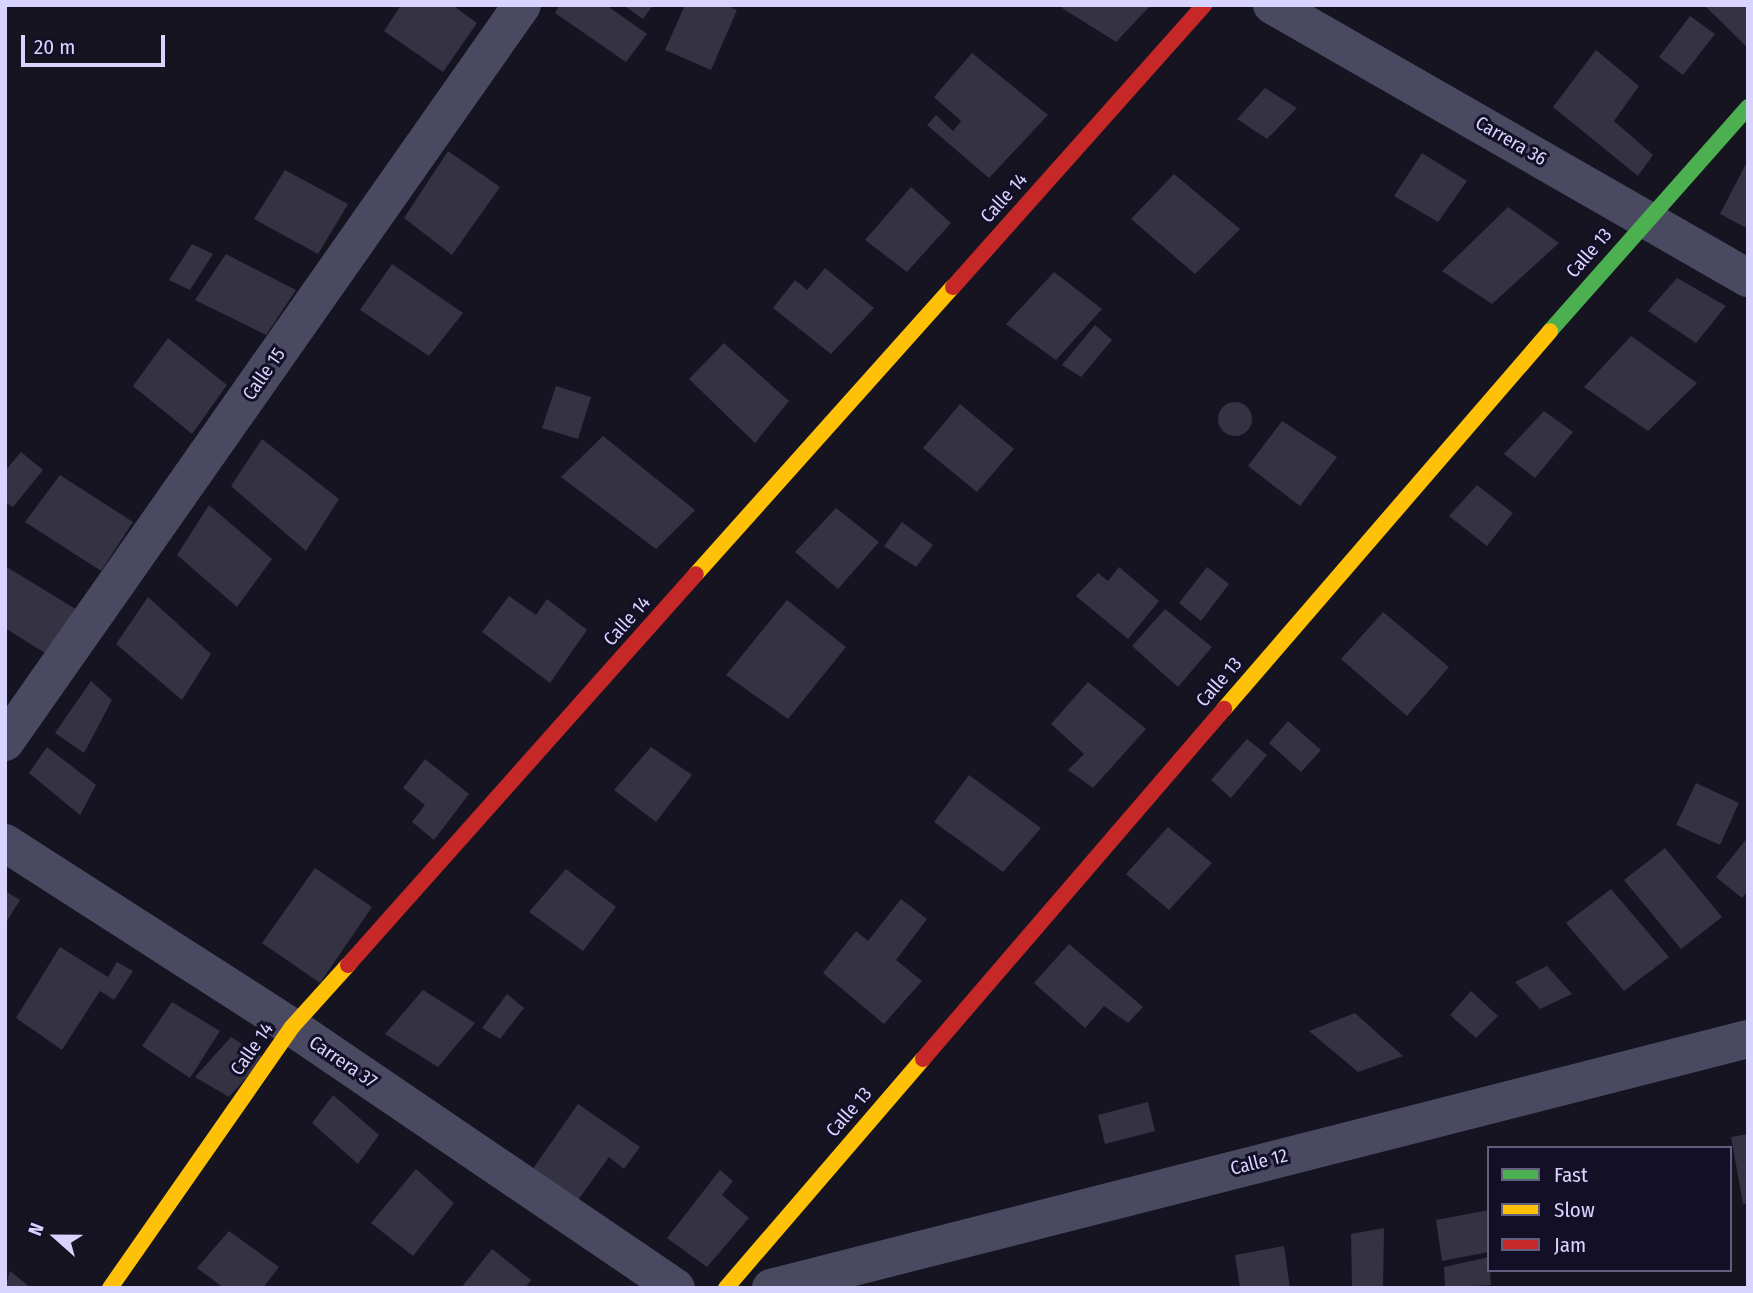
<!DOCTYPE html>
<html>
<head>
<meta charset="utf-8">
<style>
  body { margin:0 }
  #map { position:relative; width:1753px; height:1293px; overflow:hidden; background:#161421; font-family:"Fira Sans Condensed",sans-serif }
  div>[style] { position:absolute }
  .building>* { inset:0; background:#343243 }
  .round { border-radius:50% }
  .street>* { height:38px; margin:-19px; padding:0 19px; transform-origin:19px; border-radius:19px; background:#4a4962 }
  .fast>* { height:16px; margin:-8px; padding:0 8px; transform-origin:8px; border-radius:8px; background:#4caf50 }
  .slow>* { height:16px; margin:-8px; padding:0 8px; transform-origin:8px; border-radius:8px; background:#ffc107 }
  .jam>* { height:16px; margin:-8px; padding:0 8px; transform-origin:8px; border-radius:8px; background:#c62828 }
  span { translate:-50% -50%; white-space:nowrap; text-align:center; line-height:1.15; -webkit-text-stroke:6px #130f26; paint-order:stroke }
  .street-label { font-size:19px; color:#d9d4ff }
  .frame { position:absolute; inset:0; border:7px solid #d9d4ff; pointer-events:none }
  .legend { position:absolute; left:1487px; top:1146px; width:245px; height:126px; box-sizing:border-box; background:#130f26; border:2px solid #625e7d; margin:0; padding:9px 12px; list-style:none; font-size:21px; color:#d9d4ff }
  .legend li { display:flex; align-items:center; gap:14px; height:35px }
  .legend b { width:35px; border:2px solid #625e7d }
  .north { position:absolute; left:21px; top:1202px; width:70px; height:70px; -webkit-text-stroke:5px #130f26; paint-order:stroke; rotate:291deg; font-size:19px; font-weight:700; line-height:28px; text-align:center; color:#d9d4ff }
  .north::after { content:''; display:block; margin:auto; width:24px; height:32px; background:#d9d4ff; clip-path:polygon(50% 0,100% 100%,50% 72%,0 100%) }
  .scale { position:absolute; left:21px; top:35px; width:144px; height:32px; box-sizing:border-box; border:4px solid #d9d4ff; border-top:0; padding-left:9px; font-size:21px; line-height:24px; white-space:nowrap; color:#d9d4ff; -webkit-text-stroke:5px #130f26; paint-order:stroke }
</style>
</head>
<body>
<div id="map">
  <div class="building">
    <div style="clip-path:polygon(401px 5px,452px 5px,477px 23px,443px 72px,384px 31px)"></div>
    <div style="clip-path:polygon(560px 5px,606px 5px,647px 34px,626px 62px,555px 13px)"></div>
    <div style="clip-path:polygon(623px 5px,653px 5px,643px 19px)"></div>
    <div style="clip-path:polygon(685px 5px,726px 5px,737px 10px,711px 70px,665px 50px)"></div>
    <div style="clip-path:polygon(1065px 5px,1151px 5px,1116px 42px,1062px 8px)"></div>
    <div style="clip-path:polygon(1704px 5px,1748px 5px,1748px 48px)"></div>
    <div style="clip-path:polygon(1690px 16px,1715px 34px,1683px 75px,1659px 57px)"></div>
    <div style="clip-path:polygon(1596px 50px,1639px 86px,1614px 121px,1653px 155px,1638px 176px,1553px 107px)"></div>
    <div style="clip-path:polygon(972px 53px,1048px 115px,989px 178px,927px 125px,936px 115px,953px 131px,961px 121px,934px 97px)"></div>
    <div style="clip-path:polygon(1265px 88px,1297px 108px,1267px 139px,1237px 119px)"></div>
    <div style="clip-path:polygon(448px 151px,500px 187px,452px 255px,404px 218px)"></div>
    <div style="clip-path:polygon(1422px 153px,1467px 181px,1438px 222px,1394px 196px)"></div>
    <div style="clip-path:polygon(1748px 160px,1748px 229px,1720px 214px)"></div>
    <div style="clip-path:polygon(285px 170px,348px 204px,318px 254px,254px 219px)"></div>
    <div style="clip-path:polygon(1174px 174px,1240px 229px,1195px 274px,1131px 219px)"></div>
    <div style="clip-path:polygon(911px 187px,951px 223px,907px 272px,865px 240px)"></div>
    <div style="clip-path:polygon(1508px 207px,1559px 243px,1492px 304px,1442px 271px)"></div>
    <div style="clip-path:polygon(192px 244px,213px 254px,190px 290px,169px 280px)"></div>
    <div style="clip-path:polygon(226px 254px,296px 290px,266px 335px,195px 300px)"></div>
    <div style="clip-path:polygon(392px 264px,463px 313px,429px 356px,360px 310px)"></div>
    <div style="clip-path:polygon(825px 268px,874px 308px,831px 354px,773px 308px,795px 280px,807px 290px)"></div>
    <div style="clip-path:polygon(1054px 272px,1102px 309px,1056px 360px,1006px 324px)"></div>
    <div style="clip-path:polygon(1677px 278px,1726px 306px,1696px 343px,1648px 311px)"></div>
    <div style="clip-path:polygon(1095px 325px,1112px 340px,1081px 377px,1062px 365px)"></div>
    <div style="clip-path:polygon(1631px 336px,1697px 383px,1648px 431px,1584px 387px)"></div>
    <div style="clip-path:polygon(168px 338px,227px 385px,192px 434px,133px 386px)"></div>
    <div style="clip-path:polygon(724px 343px,789px 401px,755px 443px,689px 379px)"></div>
    <div style="clip-path:polygon(556px 386px,591px 397px,578px 439px,542px 428px)"></div>
    <div class="round" style="left:1218px;top:402px;width:34px;height:34px"></div>
    <div style="clip-path:polygon(960px 404px,1014px 449px,977px 492px,923px 448px)"></div>
    <div style="clip-path:polygon(1544px 411px,1573px 432px,1535px 478px,1504px 454px)"></div>
    <div style="clip-path:polygon(1282px 421px,1337px 457px,1300px 506px,1248px 466px)"></div>
    <div style="clip-path:polygon(603px 436px,695px 510px,656px 549px,561px 477px)"></div>
    <div style="clip-path:polygon(262px 439px,339px 499px,306px 551px,231px 486px)"></div>
    <div style="clip-path:polygon(21px 452px,43px 470px,13px 507px,5px 502px,5px 471px)"></div>
    <div style="clip-path:polygon(60px 475px,133px 522px,101px 571px,25px 522px)"></div>
    <div style="clip-path:polygon(1477px 485px,1513px 513px,1487px 546px,1449px 516px)"></div>
    <div style="clip-path:polygon(209px 505px,272px 559px,237px 607px,177px 555px)"></div>
    <div style="clip-path:polygon(836px 508px,879px 542px,838px 589px,795px 552px)"></div>
    <div style="clip-path:polygon(902px 522px,933px 545px,916px 567px,884px 546px)"></div>
    <div style="clip-path:polygon(5px 566px,79px 611px,48px 655px,5px 628px)"></div>
    <div style="clip-path:polygon(1119px 567px,1159px 601px,1128px 639px,1076px 596px,1098px 573px,1108px 581px)"></div>
    <div style="clip-path:polygon(1207px 567px,1229px 584px,1201px 621px,1179px 603px)"></div>
    <div style="clip-path:polygon(509px 596px,536px 615px,547px 599px,587px 630px,550px 683px,482px 632px)"></div>
    <div style="clip-path:polygon(148px 597px,211px 654px,182px 700px,116px 644px)"></div>
    <div style="clip-path:polygon(787px 600px,846px 647px,788px 719px,726px 675px)"></div>
    <div style="clip-path:polygon(1165px 609px,1212px 647px,1178px 687px,1132px 646px)"></div>
    <div style="clip-path:polygon(1383px 612px,1449px 667px,1407px 716px,1341px 659px)"></div>
    <div style="clip-path:polygon(91px 681px,112px 700px,84px 753px,55px 733px)"></div>
    <div style="clip-path:polygon(1088px 682px,1146px 729px,1093px 788px,1068px 770px,1084px 754px,1051px 724px)"></div>
    <div style="clip-path:polygon(1288px 721px,1321px 750px,1301px 772px,1269px 743px)"></div>
    <div style="clip-path:polygon(1247px 739px,1267px 755px,1231px 798px,1211px 780px)"></div>
    <div style="clip-path:polygon(47px 747px,96px 785px,80px 815px,29px 773px)"></div>
    <div style="clip-path:polygon(651px 747px,692px 775px,656px 822px,614px 790px)"></div>
    <div style="clip-path:polygon(425px 759px,469px 794px,434px 840px,412px 822px,425px 805px,403px 788px)"></div>
    <div style="clip-path:polygon(969px 775px,1041px 828px,1003px 872px,934px 822px)"></div>
    <div style="clip-path:polygon(1696px 783px,1739px 803px,1720px 845px,1676px 825px)"></div>
    <div style="clip-path:polygon(1168px 827px,1212px 863px,1169px 910px,1126px 874px)"></div>
    <div style="clip-path:polygon(1748px 837px,1748px 891px,1742px 898px,1716px 877px)"></div>
    <div style="clip-path:polygon(1665px 848px,1722px 917px,1681px 949px,1624px 880px)"></div>
    <div style="clip-path:polygon(315px 868px,372px 907px,320px 983px,262px 943px)"></div>
    <div style="clip-path:polygon(566px 869px,616px 907px,583px 951px,529px 912px)"></div>
    <div style="clip-path:polygon(1611px 889px,1669px 957px,1624px 991px,1566px 923px)"></div>
    <div style="clip-path:polygon(5px 891px,20px 900px,5px 924px)"></div>
    <div style="clip-path:polygon(901px 899px,927px 919px,896px 960px,922px 981px,884px 1024px,823px 973px,856px 931px,868px 941px)"></div>
    <div style="clip-path:polygon(1069px 944px,1143px 1007px,1128px 1023px,1104px 1006px,1085px 1028px,1034px 983px)"></div>
    <div style="clip-path:polygon(60px 947px,108px 977px,117px 962px,133px 971px,114px 1000px,100px 991px,62px 1050px,16px 1018px)"></div>
    <div style="clip-path:polygon(1547px 966px,1572px 994px,1540px 1009px,1515px 982px)"></div>
    <div style="clip-path:polygon(423px 990px,475px 1023px,438px 1067px,385px 1034px)"></div>
    <div style="clip-path:polygon(1471px 991px,1498px 1016px,1476px 1038px,1450px 1015px)"></div>
    <div style="clip-path:polygon(507px 994px,524px 1008px,500px 1039px,482px 1028px)"></div>
    <div style="clip-path:polygon(172px 1002px,220px 1031px,190px 1078px,142px 1046px)"></div>
    <div style="clip-path:polygon(1355px 1013px,1403px 1056px,1358px 1072px,1309px 1031px)"></div>
    <div style="clip-path:polygon(231px 1037px,264px 1058px,229px 1097px,195px 1077px)"></div>
    <div style="clip-path:polygon(333px 1095px,379px 1135px,358px 1164px,312px 1123px)"></div>
    <div style="clip-path:polygon(1148px 1102px,1155px 1131px,1105px 1144px,1098px 1115px)"></div>
    <div style="clip-path:polygon(578px 1104px,640px 1147px,624px 1169px,609px 1157px,576px 1203px,532px 1170px)"></div>
    <div style="clip-path:polygon(1748px 1134px,1748px 1203px,1743px 1204px,1731px 1137px)"></div>
    <div style="clip-path:polygon(416px 1169px,454px 1203px,413px 1256px,371px 1223px)"></div>
    <div style="clip-path:polygon(720px 1170px,733px 1181px,722px 1195px,749px 1218px,707px 1267px,667px 1238px)"></div>
    <div style="clip-path:polygon(1489px 1210px,1489px 1252px,1442px 1261px,1436px 1220px)"></div>
    <div style="clip-path:polygon(1384px 1228px,1383px 1288px,1352px 1288px,1351px 1234px)"></div>
    <div style="clip-path:polygon(229px 1231px,279px 1267px,263px 1288px,224px 1288px,197px 1268px)"></div>
    <div style="clip-path:polygon(1284px 1246px,1290px 1288px,1240px 1288px,1235px 1255px)"></div>
    <div style="clip-path:polygon(492px 1249px,531px 1280px,525px 1288px,461px 1288px)"></div>
    <div style="clip-path:polygon(1489px 1257px,1491px 1285px,1445px 1288px,1444px 1267px)"></div>
    <div style="clip-path:polygon(10px 1271px,31px 1288px,5px 1288px)"></div>
  </div>
  <div class="street">
    <div style="left:1272px;top:5px;width:549px;rotate:29.84deg"></div>
    <div style="left:5px;top:742px;width:900px;rotate:-54.95deg"></div>
    <div style="left:5px;top:843px;width:341px;rotate:32.7deg"></div>
    <div style="left:292px;top:1027px;width:464px;rotate:34.2deg"></div>
    <div style="left:771px;top:1288px;width:1008px;rotate:-14.3deg"></div>
  </div>
  <div class="fast">
    <div style="left:1550px;top:331px;width:299px;rotate:-48.5deg"></div>
  </div>
  <div class="slow">
    <div style="left:696px;top:574px;width:385px;rotate:-48.2deg"></div>
    <div style="left:1224px;top:709px;width:499px;rotate:-49.2deg"></div>
    <div style="left:110px;top:1288px;width:318px;rotate:-55.1deg"></div>
    <div style="left:292px;top:1027px;width:84px;rotate:-47.9deg"></div>
    <div style="left:726px;top:1288px;width:302px;rotate:-49.3deg"></div>
  </div>
  <div class="jam">
    <div style="left:953px;top:287px;width:378px;rotate:-48.3deg"></div>
    <div style="left:348px;top:965px;width:523px;rotate:-48.33deg"></div>
    <div style="left:923px;top:1059px;width:462px;rotate:-49.3deg"></div>
  </div>
  <div class="street-label">
    <span style="left:1511px;top:141px;rotate:30deg">Carrera 36</span>
    <span style="left:1004px;top:198px;rotate:-48deg">Calle 14</span>
    <span style="left:1589px;top:253px;rotate:-49deg">Calle 13</span>
    <span style="left:264px;top:374px;rotate:-55deg">Calle 15</span>
    <span style="left:627px;top:621px;rotate:-48deg">Calle 14</span>
    <span style="left:1219px;top:682px;rotate:-49deg">Calle 13</span>
    <span style="left:252px;top:1049px;rotate:-55deg">Calle 14</span>
    <span style="left:343px;top:1062px;rotate:34deg">Carrera 37</span>
    <span style="left:849px;top:1112px;rotate:-49deg">Calle 13</span>
    <span style="left:1259px;top:1162px;rotate:-14deg">Calle 12</span>
  </div>
  <div class="frame"></div>
  <ul class="legend">
  <li><b style="height:9px;background:#4caf50"></b>Fast</li>
  <li><b style="height:9px;background:#ffc107"></b>Slow</li>
  <li><b style="height:9px;background:#c62828"></b>Jam</li>
  </ul>
  <div class="north">N</div>
  <div class="scale">20 m</div>
</div>
</body>
</html>
